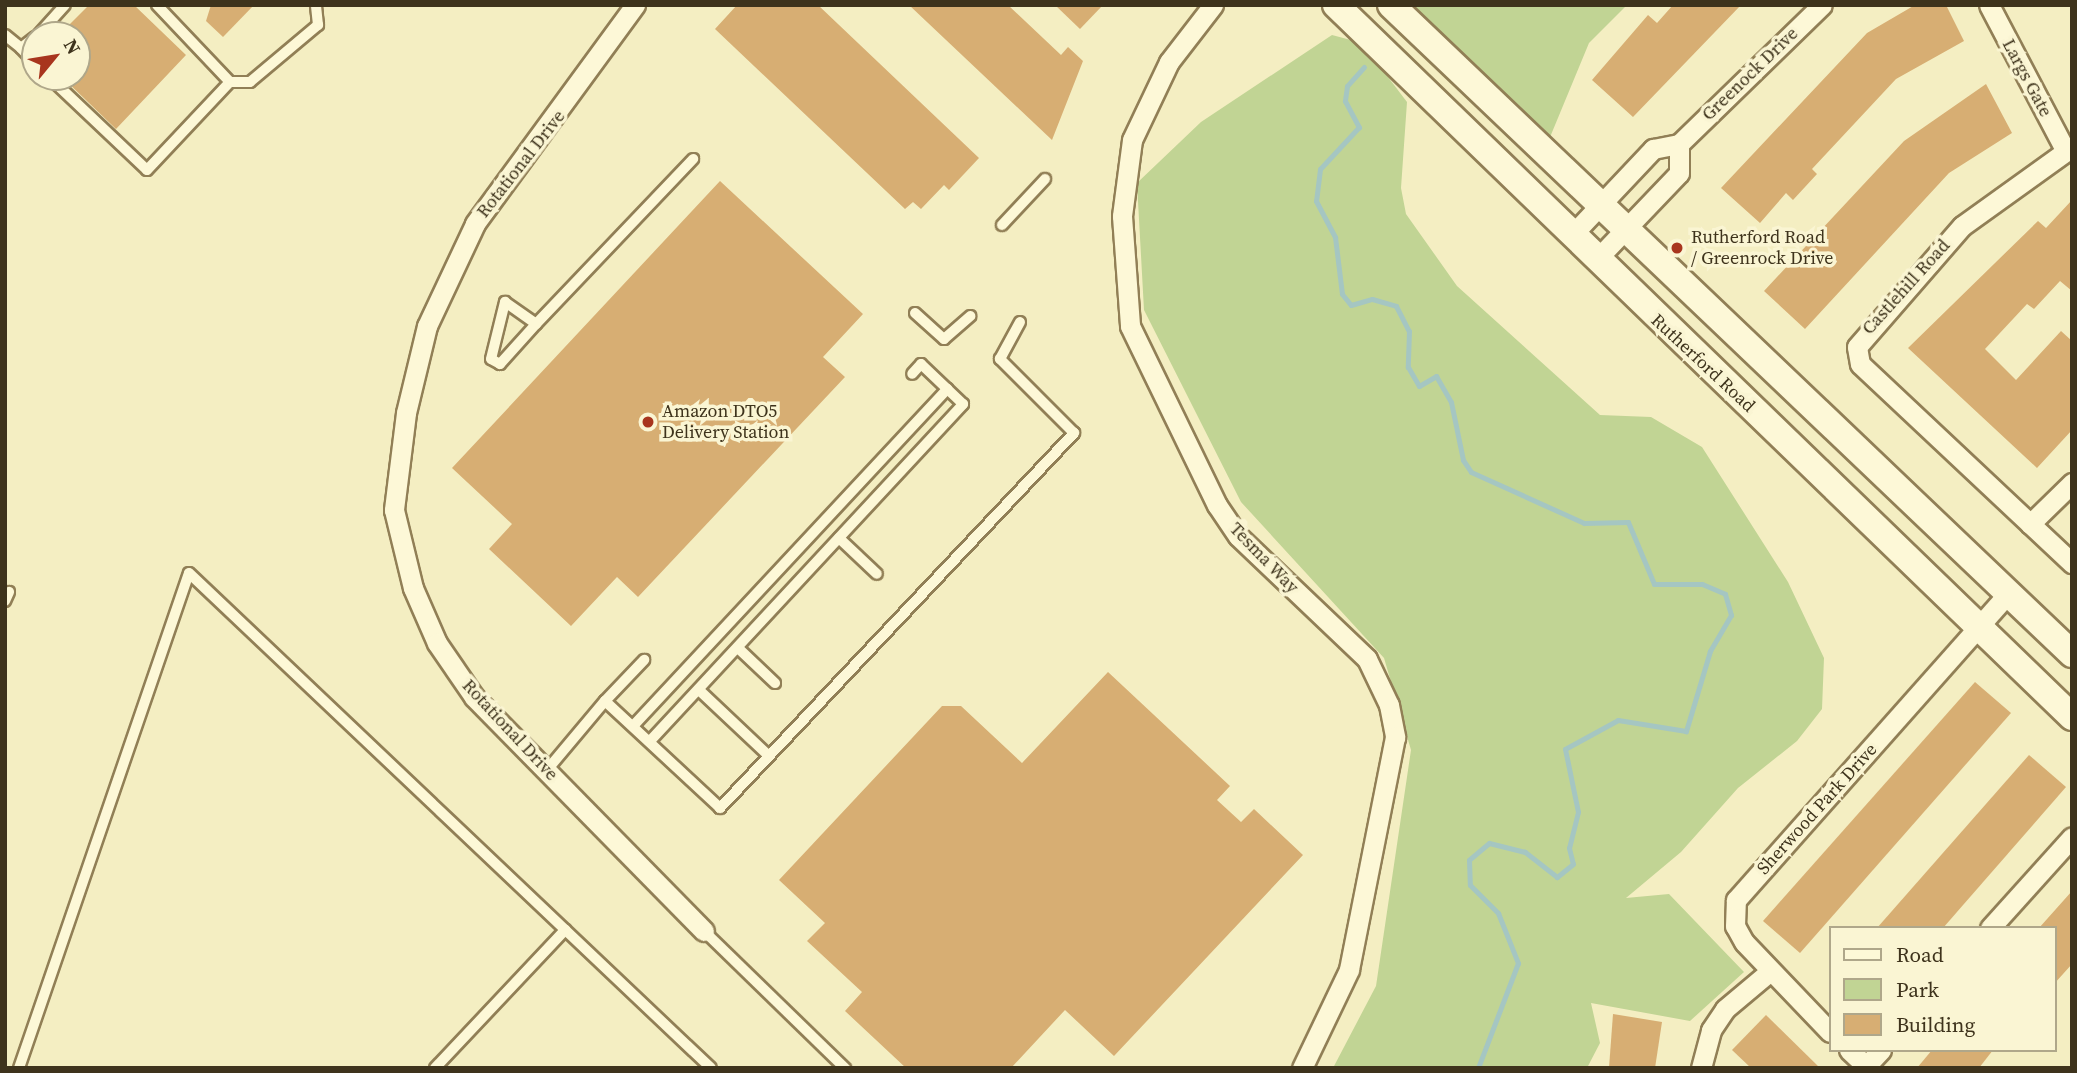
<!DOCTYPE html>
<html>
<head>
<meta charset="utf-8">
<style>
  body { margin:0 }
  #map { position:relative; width:2077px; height:1073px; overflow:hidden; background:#f4eec2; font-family:"Source Serif 4",serif }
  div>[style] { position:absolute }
  .green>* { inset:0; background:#c1d494 }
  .stream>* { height:5px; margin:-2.5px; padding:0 2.5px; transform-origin:2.5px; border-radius:2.5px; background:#a5c6c2 }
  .building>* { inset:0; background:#d7ae73 }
  .roads { filter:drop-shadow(2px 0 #917f56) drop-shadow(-2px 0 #917f56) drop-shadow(0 2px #917f56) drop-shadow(0 -2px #917f56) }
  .service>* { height:10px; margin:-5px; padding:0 5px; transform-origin:5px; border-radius:5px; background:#fdf8d7 }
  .minor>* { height:19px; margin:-9.5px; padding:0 9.5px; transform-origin:9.5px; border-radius:9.5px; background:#fdf8d7 }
  .secondary>* { height:26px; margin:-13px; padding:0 13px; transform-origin:13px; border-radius:13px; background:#fdf8d7 }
  .dots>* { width:19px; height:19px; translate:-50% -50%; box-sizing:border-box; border:4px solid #faf5d3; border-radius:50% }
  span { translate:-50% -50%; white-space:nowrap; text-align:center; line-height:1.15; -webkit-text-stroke:7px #faf5d3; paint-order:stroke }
  .street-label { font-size:18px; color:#3e331c }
  .poi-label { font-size:18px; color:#3e331c }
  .left { translate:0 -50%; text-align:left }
  .frame { position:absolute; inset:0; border:7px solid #3e331c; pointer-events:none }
  .legend { position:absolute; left:1829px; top:926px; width:228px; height:126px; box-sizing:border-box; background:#faf5d3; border:2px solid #afa78a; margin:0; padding:9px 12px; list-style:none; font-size:21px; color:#3e331c }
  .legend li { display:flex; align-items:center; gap:14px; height:35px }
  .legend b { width:35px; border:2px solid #afa78a }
  .north { position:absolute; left:21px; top:21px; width:70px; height:70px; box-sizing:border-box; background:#faf5d3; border:2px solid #afa78a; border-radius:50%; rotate:60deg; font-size:19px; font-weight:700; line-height:28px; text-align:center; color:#3e331c }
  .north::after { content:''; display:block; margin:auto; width:24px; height:32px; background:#a8351e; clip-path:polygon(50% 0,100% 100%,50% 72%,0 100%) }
</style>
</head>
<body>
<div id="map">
  <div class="green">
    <div style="clip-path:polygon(1408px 5px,1627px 5px,1589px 43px,1548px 142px)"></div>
    <div style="clip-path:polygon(1332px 35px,1362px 43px,1407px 102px,1401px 188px,1406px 214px,1457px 286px,1600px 415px,1651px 417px,1702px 447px,1788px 582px,1824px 658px,1822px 709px,1797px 741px,1738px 788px,1681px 852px,1626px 898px,1669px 894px,1744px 972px,1690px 1021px,1591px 1003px,1600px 1043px,1587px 1068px,1333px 1068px,1376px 986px,1411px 750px,1384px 658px,1241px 502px,1144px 310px,1137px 183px,1201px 122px)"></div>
  </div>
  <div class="stream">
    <div style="left:1364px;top:67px;width:25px;rotate:132deg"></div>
    <div style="left:1347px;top:86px;width:15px;rotate:98deg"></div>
    <div style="left:1345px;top:101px;width:30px;rotate:62deg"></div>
    <div style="left:1359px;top:127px;width:57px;rotate:132.9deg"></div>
    <div style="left:1320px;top:169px;width:32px;rotate:97deg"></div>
    <div style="left:1316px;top:201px;width:41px;rotate:62.2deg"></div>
    <div style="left:1335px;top:237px;width:57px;rotate:83deg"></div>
    <div style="left:1342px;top:294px;width:14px;rotate:51deg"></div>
    <div style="left:1351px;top:305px;width:22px;rotate:-16deg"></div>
    <div style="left:1372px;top:299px;width:25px;rotate:16deg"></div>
    <div style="left:1396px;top:306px;width:28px;rotate:63deg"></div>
    <div style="left:1409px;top:331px;width:36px;rotate:92deg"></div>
    <div style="left:1408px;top:367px;width:22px;rotate:60deg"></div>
    <div style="left:1419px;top:386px;width:20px;rotate:-30deg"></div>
    <div style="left:1436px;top:376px;width:30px;rotate:60deg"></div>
    <div style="left:1451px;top:402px;width:59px;rotate:78.3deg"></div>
    <div style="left:1463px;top:460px;width:14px;rotate:56deg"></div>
    <div style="left:1471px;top:472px;width:124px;rotate:24.3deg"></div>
    <div style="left:1584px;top:523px;width:44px;rotate:-1.3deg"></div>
    <div style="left:1628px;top:522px;width:67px;rotate:67.2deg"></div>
    <div style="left:1654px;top:584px;width:48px"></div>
    <div style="left:1702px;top:584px;width:25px;rotate:23deg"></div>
    <div style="left:1725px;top:594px;width:22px;rotate:74deg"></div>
    <div style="left:1731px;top:615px;width:42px;rotate:120.3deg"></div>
    <div style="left:1710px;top:651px;width:84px;rotate:106.7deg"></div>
    <div style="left:1686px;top:731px;width:69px;rotate:-170.8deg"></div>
    <div style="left:1618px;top:720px;width:60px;rotate:151.3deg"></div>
    <div style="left:1565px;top:749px;width:64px;rotate:78.3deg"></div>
    <div style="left:1578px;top:812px;width:37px;rotate:104deg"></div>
    <div style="left:1569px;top:848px;width:16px;rotate:76deg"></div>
    <div style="left:1573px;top:864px;width:21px;rotate:141deg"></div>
    <div style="left:1557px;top:877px;width:41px;rotate:-142deg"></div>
    <div style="left:1525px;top:852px;width:37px;rotate:-166deg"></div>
    <div style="left:1489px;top:843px;width:26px;rotate:140deg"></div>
    <div style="left:1469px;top:860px;width:25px;rotate:88deg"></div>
    <div style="left:1470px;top:885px;width:40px;rotate:45deg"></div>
    <div style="left:1498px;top:913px;width:54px;rotate:68.2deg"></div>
    <div style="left:1518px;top:963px;width:112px;rotate:110.9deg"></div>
  </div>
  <div class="building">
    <div style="clip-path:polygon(89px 5px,134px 5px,186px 55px,116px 129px,62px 77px,77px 77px,77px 35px,59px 35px)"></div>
    <div style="clip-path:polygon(211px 5px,254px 5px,223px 37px,206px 21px)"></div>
    <div style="clip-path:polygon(737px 5px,818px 5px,979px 158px,949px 190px,944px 185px,921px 209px,913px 202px,905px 209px,715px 29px)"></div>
    <div style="clip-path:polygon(909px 5px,1008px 5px,1061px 55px,1068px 47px,1083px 61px,1052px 140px)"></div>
    <div style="clip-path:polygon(1055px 5px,1103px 5px,1080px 29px)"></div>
    <div style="clip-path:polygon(1673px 5px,1741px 5px,1633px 117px,1592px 80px,1648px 15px,1657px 23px)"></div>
    <div style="clip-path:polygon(1915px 5px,1946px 5px,1964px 41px,1896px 79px,1812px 169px,1817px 174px,1793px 200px,1786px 193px,1760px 223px,1721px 188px,1867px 33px)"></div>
    <div style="clip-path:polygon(1986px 84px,2012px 133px,1949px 173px,1805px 329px,1764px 291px,1904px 141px)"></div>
    <div style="clip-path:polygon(720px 181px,863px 314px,823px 357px,845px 377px,638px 597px,617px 577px,571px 626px,489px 549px,512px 524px,452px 468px)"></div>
    <div style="clip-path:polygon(2072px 200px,2072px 291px,2060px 281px,2034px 309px,2027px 304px,1985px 349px,2016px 380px,2061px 331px,2072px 341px,2072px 430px,2037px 468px,1908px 348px,2038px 221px,2046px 228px)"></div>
    <div style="clip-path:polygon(1108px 672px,1230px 786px,1217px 800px,1241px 822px,1254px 809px,1303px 855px,1114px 1056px,1065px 1010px,1011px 1068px,906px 1068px,845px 1011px,862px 992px,807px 941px,825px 923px,779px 880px,942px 706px,961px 706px,1022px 763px)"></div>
    <div style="clip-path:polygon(1975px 682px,2011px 713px,1800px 953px,1763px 921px)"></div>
    <div style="clip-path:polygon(2029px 755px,2066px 787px,1943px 928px,1877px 928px)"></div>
    <div style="clip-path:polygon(2072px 891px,2072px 964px,2054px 984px,2054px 928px,2039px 928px)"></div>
    <div style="clip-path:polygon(1613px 1014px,1662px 1022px,1655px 1068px,1609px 1068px)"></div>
    <div style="clip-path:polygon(1766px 1015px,1820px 1068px,1751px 1068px,1732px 1050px)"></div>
    <div style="clip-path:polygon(1932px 1050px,1993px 1050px,1979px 1068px,1917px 1068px)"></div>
  </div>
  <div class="roads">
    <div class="service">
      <div style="left:5px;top:35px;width:21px;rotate:39deg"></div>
      <div style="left:21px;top:48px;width:18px;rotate:-38deg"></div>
      <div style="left:38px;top:35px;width:40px;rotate:-48deg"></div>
      <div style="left:21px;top:48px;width:21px;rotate:47deg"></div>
      <div style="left:49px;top:77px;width:135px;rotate:43.5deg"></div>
      <div style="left:147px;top:170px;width:121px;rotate:-46.7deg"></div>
      <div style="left:230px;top:82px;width:106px;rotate:-133.5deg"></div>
      <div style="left:230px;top:82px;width:20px"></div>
      <div style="left:250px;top:82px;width:89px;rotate:-40deg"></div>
      <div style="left:318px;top:25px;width:20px;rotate:-96deg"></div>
      <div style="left:1002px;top:225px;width:63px;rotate:-46.9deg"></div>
      <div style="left:915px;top:313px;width:39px;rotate:42deg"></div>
      <div style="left:944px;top:339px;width:35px;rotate:-41deg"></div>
      <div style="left:536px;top:324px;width:54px;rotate:132deg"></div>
      <div style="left:500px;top:364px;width:10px;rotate:-151deg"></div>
      <div style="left:491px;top:359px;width:59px;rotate:-76.2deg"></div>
      <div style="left:505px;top:302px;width:38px;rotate:35deg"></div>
      <div style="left:536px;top:324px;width:228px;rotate:-46.4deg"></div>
      <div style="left:839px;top:538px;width:52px;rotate:43.5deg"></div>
      <div style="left:5px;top:601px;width:10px;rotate:-66deg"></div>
      <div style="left:738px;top:648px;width:51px;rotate:43.4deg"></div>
      <div style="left:699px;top:690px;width:96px;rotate:43.3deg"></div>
      <div style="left:605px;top:701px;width:57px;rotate:-46.4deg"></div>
      <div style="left:633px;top:726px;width:461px;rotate:-47deg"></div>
      <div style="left:650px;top:741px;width:460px;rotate:-47.1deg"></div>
      <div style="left:963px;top:404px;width:58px;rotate:-136.4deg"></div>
      <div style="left:921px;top:364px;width:13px;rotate:132deg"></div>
      <div style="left:547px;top:770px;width:90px;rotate:-50deg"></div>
      <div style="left:605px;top:701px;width:157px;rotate:42.9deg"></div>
      <div style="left:720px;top:808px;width:516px;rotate:-46.65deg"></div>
      <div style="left:1074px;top:433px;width:105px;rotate:-135deg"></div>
      <div style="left:1000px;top:359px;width:42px;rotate:-61.6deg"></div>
      <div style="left:704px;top:931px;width:197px;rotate:44.2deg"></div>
      <div style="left:19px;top:1068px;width:523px;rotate:-71.05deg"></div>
      <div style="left:189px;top:573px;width:719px;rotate:43.48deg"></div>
      <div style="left:435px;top:1068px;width:190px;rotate:-46.7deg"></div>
    </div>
    <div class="minor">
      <div style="left:635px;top:5px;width:271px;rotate:126.2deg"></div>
      <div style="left:475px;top:224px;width:113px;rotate:115.2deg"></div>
      <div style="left:427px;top:326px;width:89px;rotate:103.6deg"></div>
      <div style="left:406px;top:413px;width:98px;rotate:97.1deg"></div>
      <div style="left:394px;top:510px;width:80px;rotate:76.3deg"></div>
      <div style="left:413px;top:588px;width:60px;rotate:66.4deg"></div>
      <div style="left:437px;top:643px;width:65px;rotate:55.6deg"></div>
      <div style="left:474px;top:697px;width:328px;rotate:45.5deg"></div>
      <div style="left:1213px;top:5px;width:72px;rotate:127.7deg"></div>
      <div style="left:1169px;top:62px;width:86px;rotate:115.4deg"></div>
      <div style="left:1132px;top:140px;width:77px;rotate:97.5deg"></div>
      <div style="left:1122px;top:216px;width:110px;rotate:85.8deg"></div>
      <div style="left:1130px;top:326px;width:199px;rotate:64.1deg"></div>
      <div style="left:1217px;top:505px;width:37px;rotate:56deg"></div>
      <div style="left:1238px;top:536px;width:178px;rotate:43.6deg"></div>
      <div style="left:1367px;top:659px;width:51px;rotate:64.4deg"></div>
      <div style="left:1389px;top:705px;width:33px;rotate:79deg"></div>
      <div style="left:1395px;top:737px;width:237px;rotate:101.2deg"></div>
      <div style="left:1349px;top:970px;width:109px;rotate:115.6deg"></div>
      <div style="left:1989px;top:5px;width:164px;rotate:62.3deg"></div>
      <div style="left:2072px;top:147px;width:135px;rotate:144.3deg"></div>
      <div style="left:1962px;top:226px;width:160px;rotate:131deg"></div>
      <div style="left:1857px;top:347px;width:17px;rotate:80deg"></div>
      <div style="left:1860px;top:364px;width:291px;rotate:43.2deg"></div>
      <div style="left:1571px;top:236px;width:120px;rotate:-46.7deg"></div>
      <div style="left:1653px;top:149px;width:26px;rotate:-11deg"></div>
      <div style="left:1679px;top:144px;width:199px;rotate:-44.2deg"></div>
      <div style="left:1596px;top:260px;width:120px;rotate:-46.3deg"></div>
      <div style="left:1679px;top:173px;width:29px;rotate:-90deg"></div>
      <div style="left:2030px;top:524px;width:59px;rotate:-44.3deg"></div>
      <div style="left:1990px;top:928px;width:122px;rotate:-48deg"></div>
      <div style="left:1830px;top:1032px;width:124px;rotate:-133.7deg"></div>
      <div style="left:1744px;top:942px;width:18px;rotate:-119deg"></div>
      <div style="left:1735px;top:926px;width:26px;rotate:-88deg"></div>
      <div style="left:1736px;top:900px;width:413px;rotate:-48.4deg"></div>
      <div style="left:1849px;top:1050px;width:26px;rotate:43deg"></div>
      <div style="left:1866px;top:1066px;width:22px;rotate:-47deg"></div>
      <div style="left:1701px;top:1068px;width:39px;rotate:-75deg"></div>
      <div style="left:1711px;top:1030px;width:25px;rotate:-56deg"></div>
      <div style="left:1725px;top:1009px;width:56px;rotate:-39.9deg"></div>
    </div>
    <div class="secondary">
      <div style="left:1336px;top:5px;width:1024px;rotate:44.05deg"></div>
      <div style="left:1391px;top:5px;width:941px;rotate:43.62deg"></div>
    </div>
  </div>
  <div class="dots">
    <div style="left:1677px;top:248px;background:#a8351e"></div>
    <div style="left:648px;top:422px;background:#a8351e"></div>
  </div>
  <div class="street-label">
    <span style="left:1750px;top:74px;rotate:-44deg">Greenock Drive</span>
    <span style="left:2027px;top:78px;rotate:62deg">Largs Gate</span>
    <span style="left:521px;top:164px;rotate:-52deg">Rotational Drive</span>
    <span style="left:1906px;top:287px;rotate:-48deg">Castlehill Road</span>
    <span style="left:1703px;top:363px;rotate:43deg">Rutherford Road</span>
    <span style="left:1264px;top:558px;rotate:46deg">Tesma Way</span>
    <span style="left:510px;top:730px;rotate:47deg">Rotational Drive</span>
    <span style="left:1817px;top:809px;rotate:-48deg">Sherwood Park Drive</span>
  </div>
  <div class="poi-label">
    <span class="left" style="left:1691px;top:248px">Rutherford Road<br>/ Greenrock Drive</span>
    <span class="left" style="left:662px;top:422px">Amazon DTO5<br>Delivery Station</span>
  </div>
  <div class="frame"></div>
  <ul class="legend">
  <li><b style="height:9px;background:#fdf8d7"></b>Road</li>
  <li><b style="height:19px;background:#c1d494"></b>Park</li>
  <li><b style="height:19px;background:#d7ae73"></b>Building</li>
  </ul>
  <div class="north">N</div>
</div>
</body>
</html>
